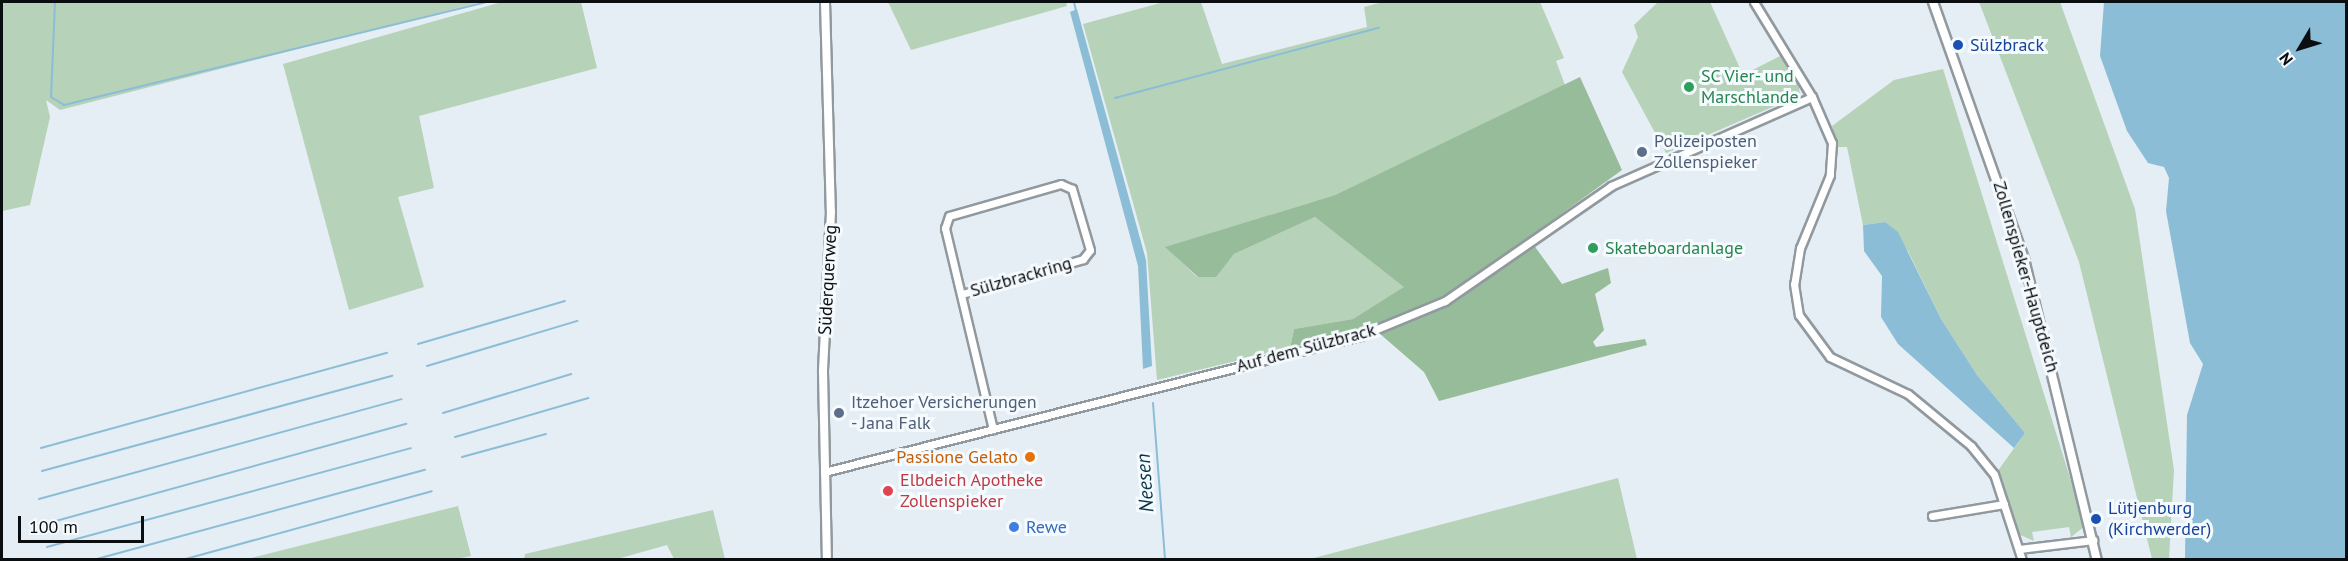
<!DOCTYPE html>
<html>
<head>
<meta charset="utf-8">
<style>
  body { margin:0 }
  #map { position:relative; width:2348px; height:561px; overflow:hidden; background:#e5eef4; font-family:"PT Sans",sans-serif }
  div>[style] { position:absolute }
  .green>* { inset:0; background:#b6d2b8 }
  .forest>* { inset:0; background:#96bc99 }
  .water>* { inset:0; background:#8cbdd7 }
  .stream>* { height:2px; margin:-1px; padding:0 1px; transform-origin:1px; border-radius:1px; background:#8cbdd7 }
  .roads { filter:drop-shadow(2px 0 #91999e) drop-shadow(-2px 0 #91999e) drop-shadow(0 2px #91999e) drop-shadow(0 -2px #91999e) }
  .minor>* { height:7px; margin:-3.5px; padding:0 3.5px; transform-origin:3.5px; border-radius:3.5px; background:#fff }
  .tertiary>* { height:8px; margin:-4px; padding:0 4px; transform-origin:4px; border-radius:4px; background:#fff }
  .dots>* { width:16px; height:16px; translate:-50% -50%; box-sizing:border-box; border:3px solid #f5fafe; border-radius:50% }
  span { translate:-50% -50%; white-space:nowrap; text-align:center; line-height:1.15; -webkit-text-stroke:6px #f5fafe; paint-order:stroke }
  .transit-label { font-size:18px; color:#164399 }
  .left { translate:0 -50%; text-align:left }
  .leisure-label { font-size:18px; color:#27864d }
  .service-label { font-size:18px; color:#4e5e75 }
  .street-label { font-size:18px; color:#0b0e10 }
  .food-label { font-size:18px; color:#c56008 }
  .right { translate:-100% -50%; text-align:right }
  .health-label { font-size:18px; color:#be3a42 }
  .shop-label { font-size:18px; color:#366cbe }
  .water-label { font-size:20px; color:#083346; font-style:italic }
  .frame { position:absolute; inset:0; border:3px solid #0b0e10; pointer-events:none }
  .north { position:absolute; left:2270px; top:18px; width:60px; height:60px; -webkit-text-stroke:4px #f5fafe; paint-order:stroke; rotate:232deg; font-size:16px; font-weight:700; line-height:24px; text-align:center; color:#0b0e10 }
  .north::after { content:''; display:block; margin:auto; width:21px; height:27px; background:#0b0e10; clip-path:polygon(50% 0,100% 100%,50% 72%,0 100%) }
  .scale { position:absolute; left:18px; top:516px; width:126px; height:27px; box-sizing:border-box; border:3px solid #0b0e10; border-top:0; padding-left:8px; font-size:18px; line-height:21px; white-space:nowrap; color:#0b0e10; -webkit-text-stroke:4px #f5fafe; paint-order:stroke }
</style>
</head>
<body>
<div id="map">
  <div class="green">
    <div style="clip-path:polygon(2px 2px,477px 2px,477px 3px,60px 110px,46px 100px,50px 117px,30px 205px,2px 211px)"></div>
    <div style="clip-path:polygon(502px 2px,581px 2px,597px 68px,419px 116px,434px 188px,398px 197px,424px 287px,349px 310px,283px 64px)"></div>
    <div style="clip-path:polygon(888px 2px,1066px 2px,1067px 6px,911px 50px)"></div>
    <div style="clip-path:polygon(1164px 2px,1201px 2px,1222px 64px,1367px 27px,1364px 7px,1383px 2px,1540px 2px,1564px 58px,1556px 61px,1565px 85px,1335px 195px,1166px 247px,1197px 277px,1215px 277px,1234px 254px,1315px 217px,1405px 287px,1353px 319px,1294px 329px,1290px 348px,1157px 380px,1147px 253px,1083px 24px)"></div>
    <div style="clip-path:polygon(1658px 2px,1710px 2px,1743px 75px,1780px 56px,1798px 80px,1800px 95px,1666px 153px,1622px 72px,1638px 37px,1634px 25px)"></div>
    <div style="clip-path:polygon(1979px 2px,2060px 2px,2135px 209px,2174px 470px,2169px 559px,2152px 559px,2079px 262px)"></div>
    <div style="clip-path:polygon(1943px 69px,2085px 526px,2071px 537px,2069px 527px,2032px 532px,2034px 541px,2018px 534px,1997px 472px,2025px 433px,1977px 375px,1941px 319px,1908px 251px,1885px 222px,1863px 225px,1847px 147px,1837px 147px,1832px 126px,1894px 80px)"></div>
    <div style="clip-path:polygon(1618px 478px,1637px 559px,1310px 559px)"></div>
    <div style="clip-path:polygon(458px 506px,471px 556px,456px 559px,247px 559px)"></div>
    <div style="clip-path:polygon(713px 510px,725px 559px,674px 559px,667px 545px,617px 559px,524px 559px,525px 554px)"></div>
  </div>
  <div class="forest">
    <div style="clip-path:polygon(1580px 77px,1622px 170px,1442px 300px,1360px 331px,1290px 348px,1294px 329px,1353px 319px,1404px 287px,1315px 217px,1234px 254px,1216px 277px,1198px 277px,1165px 247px,1335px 195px)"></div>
    <div style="clip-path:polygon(1533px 244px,1562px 284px,1608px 268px,1611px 283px,1595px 294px,1604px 330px,1593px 342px,1596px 347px,1645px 339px,1647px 345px,1439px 401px,1424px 372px,1379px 333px,1448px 305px)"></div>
  </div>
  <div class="water">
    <div style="clip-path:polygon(2104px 2px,2346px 2px,2346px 559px,2185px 559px,2187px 415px,2203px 364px,2190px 343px,2166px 211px,2169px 178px,2164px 167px,2148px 163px,2127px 131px,2100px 56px)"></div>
    <div style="clip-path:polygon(1077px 9px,1146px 260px,1152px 366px,1143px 369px,1138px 266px,1070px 12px)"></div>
    <div style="clip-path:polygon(1885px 222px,1898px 232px,1941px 319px,1977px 375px,2025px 433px,2014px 448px,1898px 344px,1881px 317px,1882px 276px,1864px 251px,1863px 225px)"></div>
  </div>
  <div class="stream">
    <div style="left:55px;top:2px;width:95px;rotate:92.4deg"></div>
    <div style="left:51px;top:97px;width:15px;rotate:32deg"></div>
    <div style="left:64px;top:105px;width:433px;rotate:-13.7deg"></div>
    <div style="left:1074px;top:2px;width:9px;rotate:77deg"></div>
    <div style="left:1115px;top:98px;width:273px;rotate:-14.9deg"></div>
    <div style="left:418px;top:344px;width:153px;rotate:-16.3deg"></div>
    <div style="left:427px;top:366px;width:157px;rotate:-16.7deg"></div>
    <div style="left:1153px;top:403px;width:157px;rotate:85.6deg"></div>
    <div style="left:443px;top:413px;width:134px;rotate:-16.9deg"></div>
    <div style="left:455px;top:437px;width:139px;rotate:-16.3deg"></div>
    <div style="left:41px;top:448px;width:359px;rotate:-15.4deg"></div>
    <div style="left:462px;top:457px;width:87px;rotate:-15.3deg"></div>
    <div style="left:42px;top:471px;width:363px;rotate:-15.2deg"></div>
    <div style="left:39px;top:499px;width:376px;rotate:-15.4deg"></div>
    <div style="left:45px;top:524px;width:375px;rotate:-15.5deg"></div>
    <div style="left:47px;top:547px;width:377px;rotate:-15.2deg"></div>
    <div style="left:93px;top:560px;width:344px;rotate:-15.2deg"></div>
    <div style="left:182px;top:560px;width:259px;rotate:-15.4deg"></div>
  </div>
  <div class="roads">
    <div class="minor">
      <div style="left:1754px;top:2px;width:111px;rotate:58.6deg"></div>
      <div style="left:1812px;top:97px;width:50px;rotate:66.5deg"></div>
      <div style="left:1832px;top:143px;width:32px;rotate:94deg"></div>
      <div style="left:1830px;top:175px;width:79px;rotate:112.3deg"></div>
      <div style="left:1800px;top:248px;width:36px;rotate:99deg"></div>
      <div style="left:1794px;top:284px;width:31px;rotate:81deg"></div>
      <div style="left:1799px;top:315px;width:52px;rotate:53.6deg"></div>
      <div style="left:1830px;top:357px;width:86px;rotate:25.4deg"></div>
      <div style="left:1908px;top:394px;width:82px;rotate:39.5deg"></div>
      <div style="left:1971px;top:446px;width:36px;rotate:51deg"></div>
      <div style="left:1994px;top:474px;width:90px;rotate:72deg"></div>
      <div style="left:962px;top:294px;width:126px;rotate:-16.1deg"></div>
      <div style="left:1083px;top:259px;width:11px;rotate:-52deg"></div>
      <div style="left:1090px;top:250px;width:64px;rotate:-106.4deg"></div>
      <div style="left:1072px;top:189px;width:12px;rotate:-156deg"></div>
      <div style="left:1061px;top:184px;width:116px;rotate:164.1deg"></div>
      <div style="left:949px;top:216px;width:13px;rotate:108deg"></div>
      <div style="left:945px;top:228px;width:207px;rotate:76.6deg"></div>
      <div style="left:824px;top:472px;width:553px;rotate:-14.24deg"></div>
      <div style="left:1360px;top:336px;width:92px;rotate:-22.4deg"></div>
      <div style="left:1445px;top:301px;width:202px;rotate:-34.7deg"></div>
      <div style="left:1611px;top:186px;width:220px;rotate:-23.9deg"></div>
      <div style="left:1932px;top:516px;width:73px;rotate:-9.5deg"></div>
      <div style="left:2019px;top:549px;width:75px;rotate:-6.9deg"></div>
    </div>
    <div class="tertiary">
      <div style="left:825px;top:2px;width:210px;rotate:88.4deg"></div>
      <div style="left:831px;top:212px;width:160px;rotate:92.9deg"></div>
      <div style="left:823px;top:372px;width:188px;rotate:88.8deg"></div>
      <div style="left:1933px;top:2px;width:273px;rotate:70.5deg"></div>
      <div style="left:2024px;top:259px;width:310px;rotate:76.4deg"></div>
    </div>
  </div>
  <div class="dots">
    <div style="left:1958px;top:45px;background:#1a4fb4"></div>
    <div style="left:1689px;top:87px;background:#2e9e5b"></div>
    <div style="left:1642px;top:152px;background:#5c6f8a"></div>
    <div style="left:1593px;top:248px;background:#2e9e5b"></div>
    <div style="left:839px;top:413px;background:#5c6f8a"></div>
    <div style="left:1030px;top:457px;background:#e8710a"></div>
    <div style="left:888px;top:491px;background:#e0444e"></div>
    <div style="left:2096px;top:519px;background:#1a4fb4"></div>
    <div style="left:1014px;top:527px;background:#3f7fe0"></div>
  </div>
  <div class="transit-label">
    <span class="left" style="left:1970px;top:45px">Sülzbrack</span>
    <span class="left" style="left:2108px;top:519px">Lütjenburg<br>(Kirchwerder)</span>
  </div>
  <div class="leisure-label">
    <span class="left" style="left:1701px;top:87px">SC Vier- und<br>Marschlande</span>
    <span class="left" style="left:1605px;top:248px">Skateboardanlage</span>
  </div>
  <div class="service-label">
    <span class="left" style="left:1654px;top:152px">Polizeiposten<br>Zollenspieker</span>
    <span class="left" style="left:851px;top:413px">Itzehoer Versicherungen<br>- Jana Falk</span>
  </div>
  <div class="street-label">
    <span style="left:1021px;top:277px;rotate:-16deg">Sülzbrackring</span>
    <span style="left:2026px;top:277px;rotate:74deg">Zollenspieker-Hauptdeich</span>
    <span style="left:828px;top:280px;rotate:-87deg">Süderquerweg</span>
    <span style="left:1306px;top:348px;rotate:-15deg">Auf dem Sülzbrack</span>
  </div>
  <div class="food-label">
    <span class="right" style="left:1018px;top:457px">Passione Gelato</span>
  </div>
  <div class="health-label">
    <span class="left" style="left:900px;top:491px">Elbdeich Apotheke<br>Zollenspieker</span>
  </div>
  <div class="shop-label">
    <span class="left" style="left:1026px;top:527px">Rewe</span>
  </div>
  <div class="water-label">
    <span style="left:1145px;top:483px;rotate:-94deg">Neesen</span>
  </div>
  <div class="frame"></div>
  <div class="north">N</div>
  <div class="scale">100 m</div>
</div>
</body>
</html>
